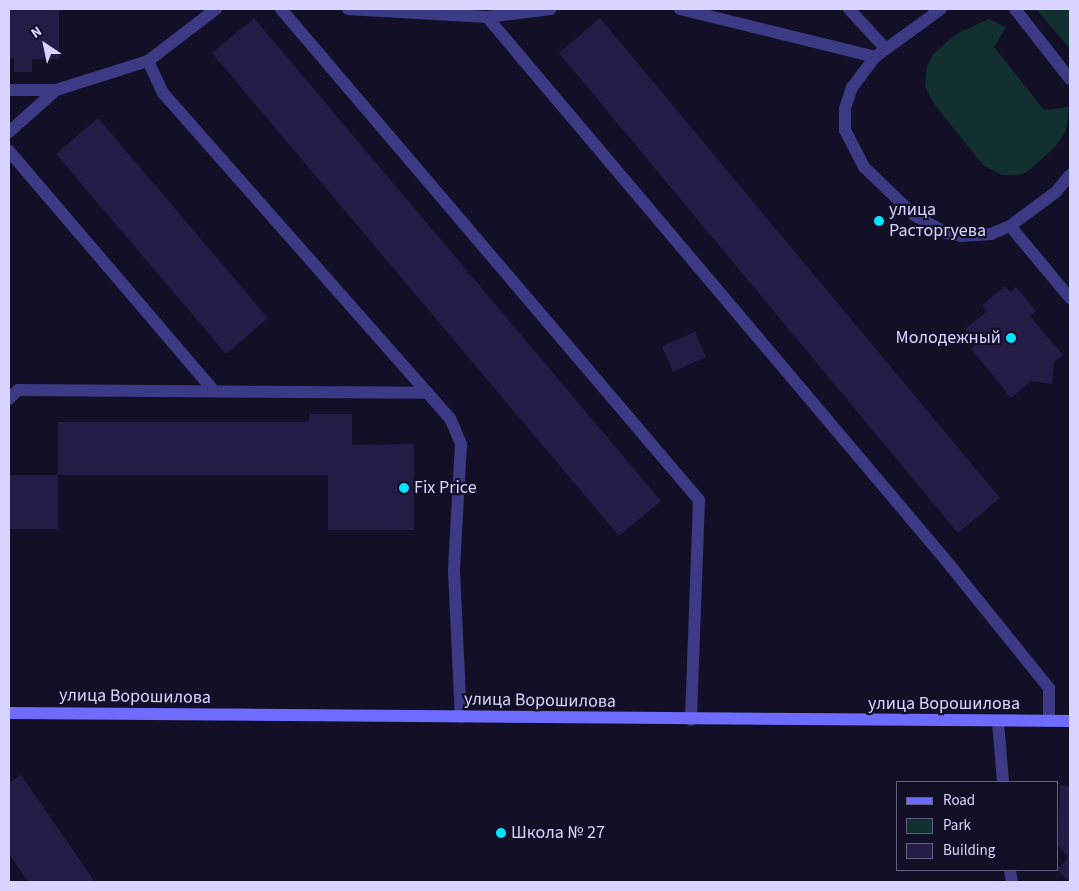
<!DOCTYPE html>
<html>
<head>
<meta charset="utf-8">
<style>
  body { margin:0 }
  #map { position:relative; width:1079px; height:891px; overflow:hidden; background:#130f26; font-family:"Source Sans 3",sans-serif }
  div>[style] { position:absolute }
  .green>* { inset:0; background:#12302f }
  .building>* { inset:0; background:#241b47 }
  .lane>* { height:12px; margin:-6px; padding:0 6px; transform-origin:6px; border-radius:6px; background:#3d3a85 }
  .secondary>* { height:12px; margin:-6px; padding:0 6px; transform-origin:6px; border-radius:6px; background:#6f6bff }
  .dots>* { width:14px; height:14px; translate:-50% -50%; box-sizing:border-box; border:2px solid #130f26; border-radius:50% }
  span { translate:-50% -50%; white-space:nowrap; text-align:center; line-height:1.15; -webkit-text-stroke:4.5px #130f26; paint-order:stroke }
  .poi-label { font-size:18px; color:#d9d4ff }
  .left { translate:0 -50%; text-align:left }
  .right { translate:-100% -50%; text-align:right }
  .street-label { font-size:18px; color:#d9d4ff }
  .frame { position:absolute; inset:0; border:10px solid #d9d4ff; pointer-events:none }
  .legend { position:absolute; left:896px; top:781px; width:162px; height:90px; box-sizing:border-box; background:#130f26; border:1px solid #625e7d; margin:0; padding:6px 9px; list-style:none; font-size:15px; color:#d9d4ff }
  .legend li { display:flex; align-items:center; gap:10px; height:25px }
  .legend b { width:25px; border:1px solid #625e7d }
  .north { position:absolute; left:20px; top:20px; width:50px; height:50px; -webkit-text-stroke:4px #130f26; paint-order:stroke; rotate:326deg; font-size:14px; font-weight:700; line-height:20px; text-align:center; color:#d9d4ff }
  .north::after { content:''; display:block; margin:auto; width:18px; height:22px; background:#d9d4ff; clip-path:polygon(50% 0,100% 100%,50% 72%,0 100%) }
</style>
</head>
<body>
<div id="map">
  <div class="green">
    <div style="clip-path:polygon(1036px 9px,1070px 9px,1070px 49px)"></div>
    <div style="clip-path:polygon(989px 19px,1006px 27px,994px 47px,1044px 110px,1069px 107px,1066px 131px,1055px 147px,1026px 173px,1016px 175px,1002px 175px,983px 165px,935px 105px,925px 87px,927px 66px,933px 54px,958px 33px)"></div>
  </div>
  <div class="building">
    <div style="clip-path:polygon(9px 9px,59px 9px,59px 59px,32px 59px,32px 72px,14px 72px,14px 58px,9px 58px)"></div>
    <div style="clip-path:polygon(254px 18px,661px 501px,619px 536px,212px 53px)"></div>
    <div style="clip-path:polygon(600px 18px,1000px 498px,958px 533px,559px 53px)"></div>
    <div style="clip-path:polygon(98px 118px,268px 318px,226px 354px,56px 154px)"></div>
    <div style="clip-path:polygon(1005px 286px,1010px 292px,1016px 287px,1036px 311px,1030px 316px,1063px 355px,1054px 362px,1052px 384px,1031px 381px,1011px 398px,971px 349px,977px 344px,965px 329px,987px 311px,982px 305px)"></div>
    <div style="clip-path:polygon(695px 332px,706px 357px,673px 372px,662px 346px)"></div>
    <div style="clip-path:polygon(309px 414px,352px 414px,352px 445px,414px 444px,414px 530px,328px 530px,328px 475px,58px 475px,58px 529px,9px 529px,9px 475px,58px 475px,58px 422px,309px 422px)"></div>
    <div style="clip-path:polygon(21px 775px,95px 882px,28px 882px,9px 854px,9px 783px)"></div>
    <div style="clip-path:polygon(1060px 785px,1070px 786px,1070px 882px,1057px 870px,1068px 858px,1058px 845px)"></div>
  </div>
  <div class="lane">
    <div style="left:281px;top:9px;width:645px;rotate:49.59deg"></div>
    <div style="left:699px;top:500px;width:220px;rotate:92.1deg"></div>
    <div style="left:348px;top:9px;width:139px;rotate:3.3deg"></div>
    <div style="left:487px;top:17px;width:64px;rotate:-7.2deg"></div>
    <div style="left:680px;top:9px;width:201px;rotate:13.8deg"></div>
    <div style="left:849px;top:9px;width:54px;rotate:47.2deg"></div>
    <div style="left:941px;top:9px;width:82px;rotate:144deg"></div>
    <div style="left:875px;top:57px;width:38px;rotate:127deg"></div>
    <div style="left:852px;top:87px;width:22px;rotate:108deg"></div>
    <div style="left:845px;top:108px;width:22px;rotate:90deg"></div>
    <div style="left:845px;top:130px;width:42px;rotate:62.8deg"></div>
    <div style="left:864px;top:167px;width:69px;rotate:43.8deg"></div>
    <div style="left:914px;top:215px;width:37px;rotate:29deg"></div>
    <div style="left:946px;top:233px;width:16px;rotate:11deg"></div>
    <div style="left:962px;top:236px;width:29px;rotate:-4deg"></div>
    <div style="left:991px;top:234px;width:21px;rotate:-23deg"></div>
    <div style="left:1010px;top:226px;width:57px;rotate:-36.5deg"></div>
    <div style="left:1056px;top:192px;width:22px;rotate:-51deg"></div>
    <div style="left:1015px;top:9px;width:89px;rotate:51.8deg"></div>
    <div style="left:487px;top:17px;width:708px;rotate:49.81deg"></div>
    <div style="left:944px;top:558px;width:167px;rotate:51.1deg"></div>
    <div style="left:1049px;top:688px;width:33px;rotate:90deg"></div>
    <div style="left:148px;top:61px;width:35px;rotate:65deg"></div>
    <div style="left:163px;top:93px;width:434px;rotate:48.6deg"></div>
    <div style="left:450px;top:418px;width:28px;rotate:67deg"></div>
    <div style="left:461px;top:444px;width:127px;rotate:93.2deg"></div>
    <div style="left:454px;top:571px;width:146px;rotate:87.3deg"></div>
    <div style="left:9px;top:90px;width:47px"></div>
    <div style="left:9px;top:132px;width:63px;rotate:-41.8deg"></div>
    <div style="left:56px;top:90px;width:96px;rotate:-17.5deg"></div>
    <div style="left:148px;top:61px;width:86px;rotate:-37.4deg"></div>
    <div style="left:9px;top:151px;width:314px;rotate:49.5deg"></div>
    <div style="left:1010px;top:226px;width:94px;rotate:50.2deg"></div>
    <div style="left:9px;top:399px;width:13px;rotate:-45deg"></div>
    <div style="left:18px;top:390px;width:410px;rotate:0.4deg"></div>
    <div style="left:998px;top:722px;width:60px;rotate:85.2deg"></div>
    <div style="left:1010px;top:870px;width:12px;rotate:81deg"></div>
  </div>
  <div class="secondary">
    <div style="left:9px;top:713px;width:1061px;rotate:0.43deg"></div>
  </div>
  <div class="dots">
    <div style="left:879px;top:221px;background:#00e5ff"></div>
    <div style="left:1011px;top:338px;background:#00e5ff"></div>
    <div style="left:404px;top:488px;background:#00e5ff"></div>
    <div style="left:501px;top:833px;background:#00e5ff"></div>
  </div>
  <div class="poi-label">
    <span class="left" style="left:889px;top:221px">улица<br>Расторгуева</span>
    <span class="right" style="left:1001px;top:338px">Молодежный</span>
    <span class="left" style="left:414px;top:488px">Fix Price</span>
    <span class="left" style="left:511px;top:833px">Школа № 27</span>
  </div>
  <div class="street-label">
    <span style="left:135px;top:697px;rotate:1deg">улица Ворошилова</span>
    <span style="left:540px;top:701px;rotate:1deg">улица Ворошилова</span>
    <span style="left:944px;top:704px">улица Ворошилова</span>
  </div>
  <div class="frame"></div>
  <ul class="legend">
  <li><b style="height:6px;background:#6f6bff"></b>Road</li>
  <li><b style="height:14px;background:#12302f"></b>Park</li>
  <li><b style="height:14px;background:#241b47"></b>Building</li>
  </ul>
  <div class="north">N</div>
</div>
</body>
</html>
